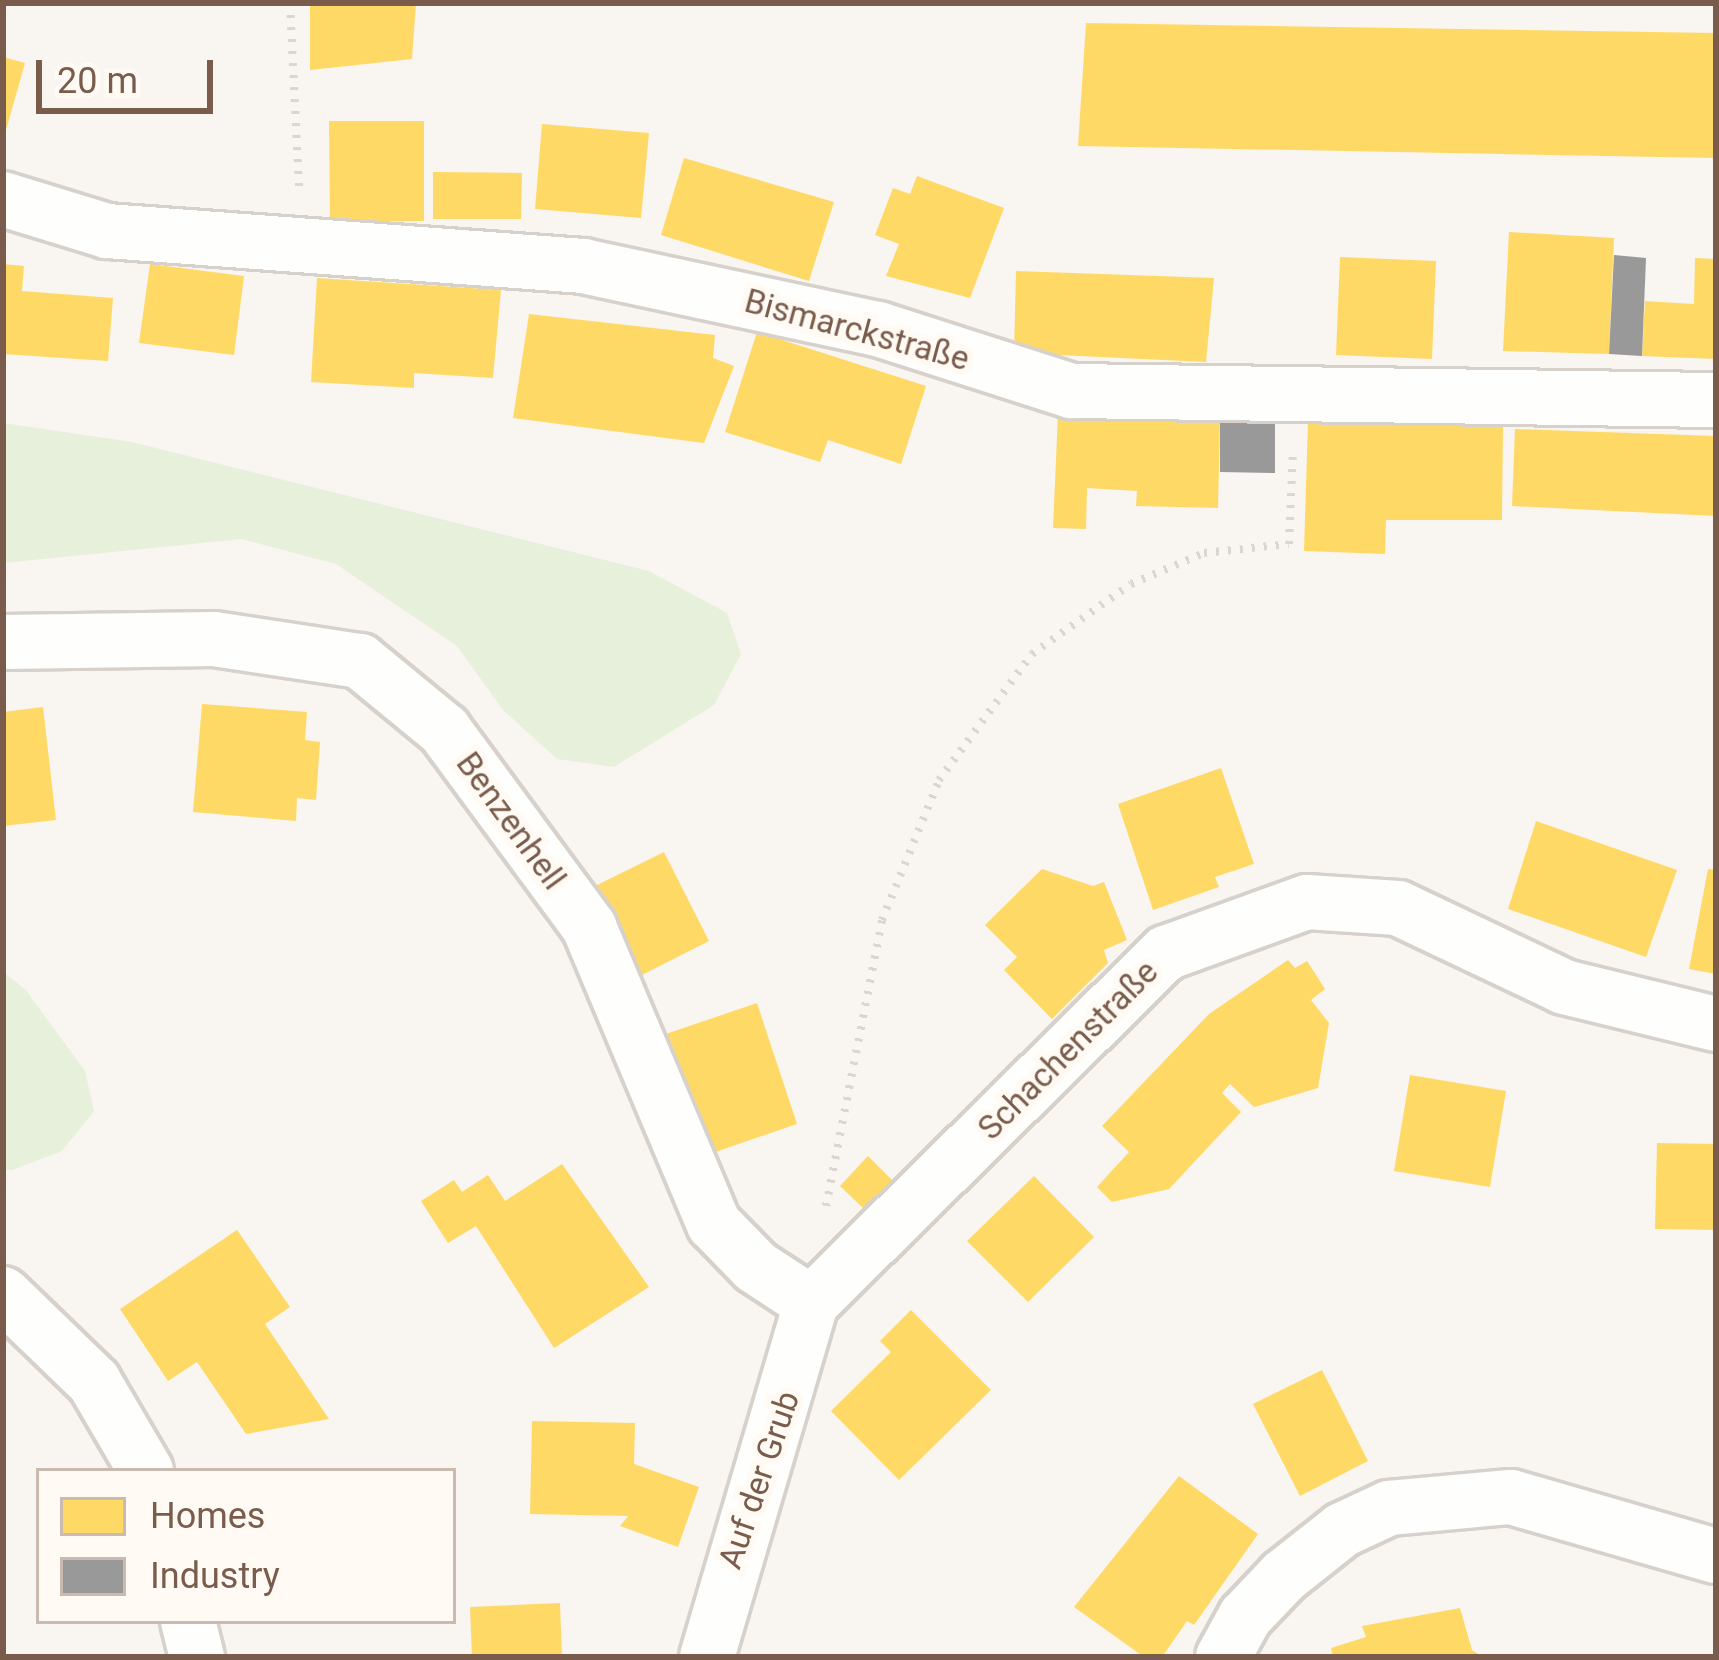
<!DOCTYPE html>
<html>
<head>
<meta charset="utf-8">
<style>
  body { margin:0 }
  #map { position:relative; width:1719px; height:1660px; overflow:hidden; background:#f9f5f0; font-family:Roboto,sans-serif }
  div>[style] { position:absolute }
  .green>* { inset:0; background:#e7f0db }
  .homes>* { inset:0; background:#ffd966 }
  .industry>* { inset:0; background:#999 }
  .path>* { height:8px; margin-top:-4px; transform-origin:0; background:repeating-linear-gradient(90deg,#dcd5d0 0 3px,transparent 0 12px) }
  .roads { filter:drop-shadow(3px 0 #d7d1cb) drop-shadow(-3px 0 #d7d1cb) drop-shadow(0 3px #d7d1cb) drop-shadow(0 -3px #d7d1cb) }
  .minor>* { height:54px; margin:-27px; padding:0 27px; transform-origin:27px; border-radius:27px; background:#fefefd }
  span { translate:-50% -50%; white-space:nowrap; text-align:center; line-height:1.15; -webkit-text-stroke:12px #fffaf3; paint-order:stroke }
  .street-label { font-size:33px; color:#7a5c4d }
  .frame { position:absolute; inset:0; border:6px solid #7a5c4d; pointer-events:none }
  .legend { position:absolute; left:36px; top:1468px; width:420px; height:156px; box-sizing:border-box; background:#fffaf3; border:3px solid #cabbb1; margin:0; padding:15px 21px; list-style:none; font-size:36px; color:#7a5c4d }
  .legend li { display:flex; align-items:center; gap:24px; height:60px }
  .legend b { width:60px; border:3px solid #cabbb1 }
  .scale { position:absolute; left:36px; top:60px; width:177px; height:54px; box-sizing:border-box; border:6px solid #7a5c4d; border-top:0; padding-left:15px; font-size:36px; line-height:42px; white-space:nowrap; color:#7a5c4d; -webkit-text-stroke:9px #fffaf3; paint-order:stroke }
</style>
</head>
<body>
<div id="map">
  <div class="green">
    <div style="clip-path:polygon(3px 423px,132px 442px,649px 571px,727px 613px,741px 654px,714px 705px,614px 767px,557px 759px,503px 710px,457px 646px,336px 564px,242px 539px,3px 563px)"></div>
    <div style="clip-path:polygon(3px 972px,25px 989px,85px 1071px,94px 1111px,62px 1151px,12px 1170px,3px 1169px)"></div>
  </div>
  <div class="homes">
    <div style="clip-path:polygon(310px 3px,416px 3px,412px 59px,310px 70px)"></div>
    <div style="clip-path:polygon(1086px 23px,1716px 33px,1716px 158px,1078px 146px)"></div>
    <div style="clip-path:polygon(3px 57px,25px 63px,4px 137px,3px 136px)"></div>
    <div style="clip-path:polygon(329px 121px,424px 121px,424px 221px,330px 222px)"></div>
    <div style="clip-path:polygon(542px 124px,649px 133px,641px 218px,535px 209px)"></div>
    <div style="clip-path:polygon(684px 158px,834px 202px,809px 281px,661px 235px)"></div>
    <div style="clip-path:polygon(433px 172px,522px 173px,521px 219px,433px 219px)"></div>
    <div style="clip-path:polygon(917px 176px,1004px 208px,970px 298px,886px 276px,899px 244px,875px 235px,893px 188px,910px 194px)"></div>
    <div style="clip-path:polygon(1509px 232px,1614px 238px,1609px 354px,1503px 351px)"></div>
    <div style="clip-path:polygon(1340px 257px,1436px 261px,1432px 359px,1336px 355px)"></div>
    <div style="clip-path:polygon(1695px 258px,1716px 259px,1716px 359px,1642px 356px,1645px 301px,1694px 304px)"></div>
    <div style="clip-path:polygon(3px 264px,24px 266px,22px 291px,113px 298px,108px 361px,3px 354px)"></div>
    <div style="clip-path:polygon(150px 264px,244px 276px,234px 355px,139px 343px)"></div>
    <div style="clip-path:polygon(1016px 271px,1214px 278px,1206px 362px,1014px 353px)"></div>
    <div style="clip-path:polygon(317px 278px,501px 290px,493px 378px,414px 373px,414px 388px,311px 382px)"></div>
    <div style="clip-path:polygon(529px 314px,715px 335px,713px 358px,734px 366px,704px 443px,513px 418px)"></div>
    <div style="clip-path:polygon(757px 332px,926px 386px,901px 464px,828px 440px,820px 462px,725px 432px)"></div>
    <div style="clip-path:polygon(1058px 414px,1220px 421px,1218px 508px,1136px 506px,1137px 491px,1087px 488px,1086px 529px,1053px 528px)"></div>
    <div style="clip-path:polygon(1308px 421px,1503px 427px,1502px 520px,1386px 520px,1385px 554px,1304px 551px)"></div>
    <div style="clip-path:polygon(1515px 429px,1716px 436px,1716px 516px,1512px 506px)"></div>
    <div style="clip-path:polygon(202px 704px,307px 712px,305px 740px,320px 742px,316px 800px,297px 798px,296px 821px,193px 812px)"></div>
    <div style="clip-path:polygon(43px 707px,56px 820px,3px 826px,3px 712px)"></div>
    <div style="clip-path:polygon(1221px 768px,1254px 864px,1215px 877px,1219px 887px,1153px 910px,1118px 804px)"></div>
    <div style="clip-path:polygon(1536px 821px,1677px 870px,1646px 957px,1508px 909px)"></div>
    <div style="clip-path:polygon(664px 852px,709px 941px,636px 978px,591px 888px)"></div>
    <div style="clip-path:polygon(1042px 869px,1093px 886px,1104px 882px,1127px 940px,1104px 950px,1108px 963px,1052px 1019px,1004px 970px,1017px 957px,985px 925px)"></div>
    <div style="clip-path:polygon(1708px 869px,1716px 870px,1716px 974px,1689px 969px)"></div>
    <div style="clip-path:polygon(1288px 960px,1295px 968px,1307px 961px,1325px 989px,1311px 1000px,1329px 1023px,1318px 1088px,1254px 1107px,1230px 1084px,1222px 1093px,1241px 1112px,1169px 1189px,1112px 1202px,1097px 1187px,1129px 1152px,1102px 1126px,1209px 1014px)"></div>
    <div style="clip-path:polygon(757px 1003px,797px 1124px,695px 1159px,654px 1038px)"></div>
    <div style="clip-path:polygon(1410px 1075px,1506px 1091px,1490px 1187px,1394px 1171px)"></div>
    <div style="clip-path:polygon(1657px 1143px,1716px 1144px,1716px 1230px,1655px 1229px)"></div>
    <div style="clip-path:polygon(868px 1156px,892px 1180px,864px 1209px,840px 1186px)"></div>
    <div style="clip-path:polygon(562px 1164px,649px 1287px,554px 1348px,476px 1226px,448px 1243px,421px 1201px,454px 1180px,462px 1192px,488px 1175px,505px 1201px)"></div>
    <div style="clip-path:polygon(1034px 1176px,1094px 1237px,1028px 1302px,967px 1241px)"></div>
    <div style="clip-path:polygon(237px 1230px,290px 1307px,265px 1324px,329px 1419px,246px 1434px,197px 1362px,168px 1381px,120px 1309px)"></div>
    <div style="clip-path:polygon(911px 1310px,991px 1390px,899px 1480px,831px 1411px,891px 1352px,880px 1341px)"></div>
    <div style="clip-path:polygon(1322px 1370px,1368px 1461px,1300px 1496px,1253px 1404px)"></div>
    <div style="clip-path:polygon(532px 1421px,635px 1423px,634px 1464px,699px 1487px,678px 1547px,620px 1526px,628px 1516px,530px 1514px)"></div>
    <div style="clip-path:polygon(1179px 1476px,1258px 1534px,1194px 1625px,1187px 1621px,1162px 1657px,1144px 1657px,1074px 1607px)"></div>
    <div style="clip-path:polygon(560px 1603px,562px 1657px,472px 1657px,470px 1607px)"></div>
    <div style="clip-path:polygon(1460px 1608px,1472px 1650px,1483px 1657px,1333px 1657px,1331px 1648px,1366px 1637px,1362px 1626px)"></div>
  </div>
  <div class="industry">
    <div style="clip-path:polygon(1614px 255px,1646px 258px,1642px 356px,1609px 354px)"></div>
    <div style="clip-path:polygon(1220px 421px,1275px 421px,1275px 473px,1220px 472px)"></div>
  </div>
  <div class="path">
    <div style="left:290px;top:3px;width:184px;rotate:87.2deg"></div>
    <div style="left:826px;top:1206px;width:291px;rotate:-78.9deg"></div>
    <div style="left:882px;top:920px;width:151px;rotate:-67.8deg"></div>
    <div style="left:939px;top:780px;width:157px;rotate:-53.6deg"></div>
    <div style="left:1032px;top:654px;width:121px;rotate:-35.3deg"></div>
    <div style="left:1131px;top:584px;width:79px;rotate:-23deg"></div>
    <div style="left:1204px;top:553px;width:85px;rotate:-6deg"></div>
    <div style="left:1289px;top:544px;width:96px;rotate:-87.6deg"></div>
  </div>
  <div class="roads">
    <div class="minor">
      <div style="left:3px;top:199px;width:109px;rotate:17.1deg"></div>
      <div style="left:107px;top:231px;width:477px;rotate:4.2deg"></div>
      <div style="left:583px;top:266px;width:302px;rotate:12.1deg"></div>
      <div style="left:878px;top:329px;width:203px;rotate:17.8deg"></div>
      <div style="left:1071px;top:391px;width:645px;rotate:0.8deg"></div>
      <div style="left:3px;top:642px;width:211px;rotate:-0.8deg"></div>
      <div style="left:214px;top:639px;width:148px;rotate:8.6deg"></div>
      <div style="left:360px;top:661px;width:109px;rotate:39.4deg"></div>
      <div style="left:444px;top:730px;width:245px;rotate:53.6deg"></div>
      <div style="left:589px;top:927px;width:322px;rotate:67.2deg"></div>
      <div style="left:714px;top:1224px;width:60px;rotate:45.7deg"></div>
      <div style="left:756px;top:1267px;width:66px;rotate:33.2deg"></div>
      <div style="left:3px;top:1294px;width:127px;rotate:44deg"></div>
      <div style="left:94px;top:1382px;width:103px;rotate:59.7deg"></div>
      <div style="left:811px;top:1303px;width:499px;rotate:-44.6deg"></div>
      <div style="left:1166px;top:953px;width:150px;rotate:-19.9deg"></div>
      <div style="left:1307px;top:902px;width:91px;rotate:3.8deg"></div>
      <div style="left:1398px;top:908px;width:184px;rotate:25.4deg"></div>
      <div style="left:1564px;top:987px;width:156px;rotate:13.7deg"></div>
      <div style="left:188px;top:1621px;width:37px;rotate:76deg"></div>
      <div style="left:707px;top:1657px;width:369px;rotate:-73.6deg"></div>
      <div style="left:1223px;top:1657px;width:46px;rotate:-61.2deg"></div>
      <div style="left:1245px;top:1617px;width:57px;rotate:-46.4deg"></div>
      <div style="left:1284px;top:1576px;width:74px;rotate:-38.4deg"></div>
      <div style="left:1342px;top:1530px;width:52px;rotate:-25.1deg"></div>
      <div style="left:1389px;top:1508px;width:122px;rotate:-5.2deg"></div>
      <div style="left:1511px;top:1497px;width:213px;rotate:16.1deg"></div>
    </div>
  </div>
  <div class="street-label">
    <span style="left:857px;top:330px;rotate:15deg">Bismarckstraße</span>
    <span style="left:511px;top:821px;rotate:54deg">Benzenhell</span>
    <span style="left:1068px;top:1050px;rotate:-45deg">Schachenstraße</span>
    <span style="left:759px;top:1480px;rotate:-71deg">Auf der Grub</span>
  </div>
  <div class="frame"></div>
  <ul class="legend">
  <li><b style="height:33px;background:#ffd966"></b>Homes</li>
  <li><b style="height:33px;background:#999"></b>Industry</li>
  </ul>
  <div class="scale">20 m</div>
</div>
</body>
</html>
